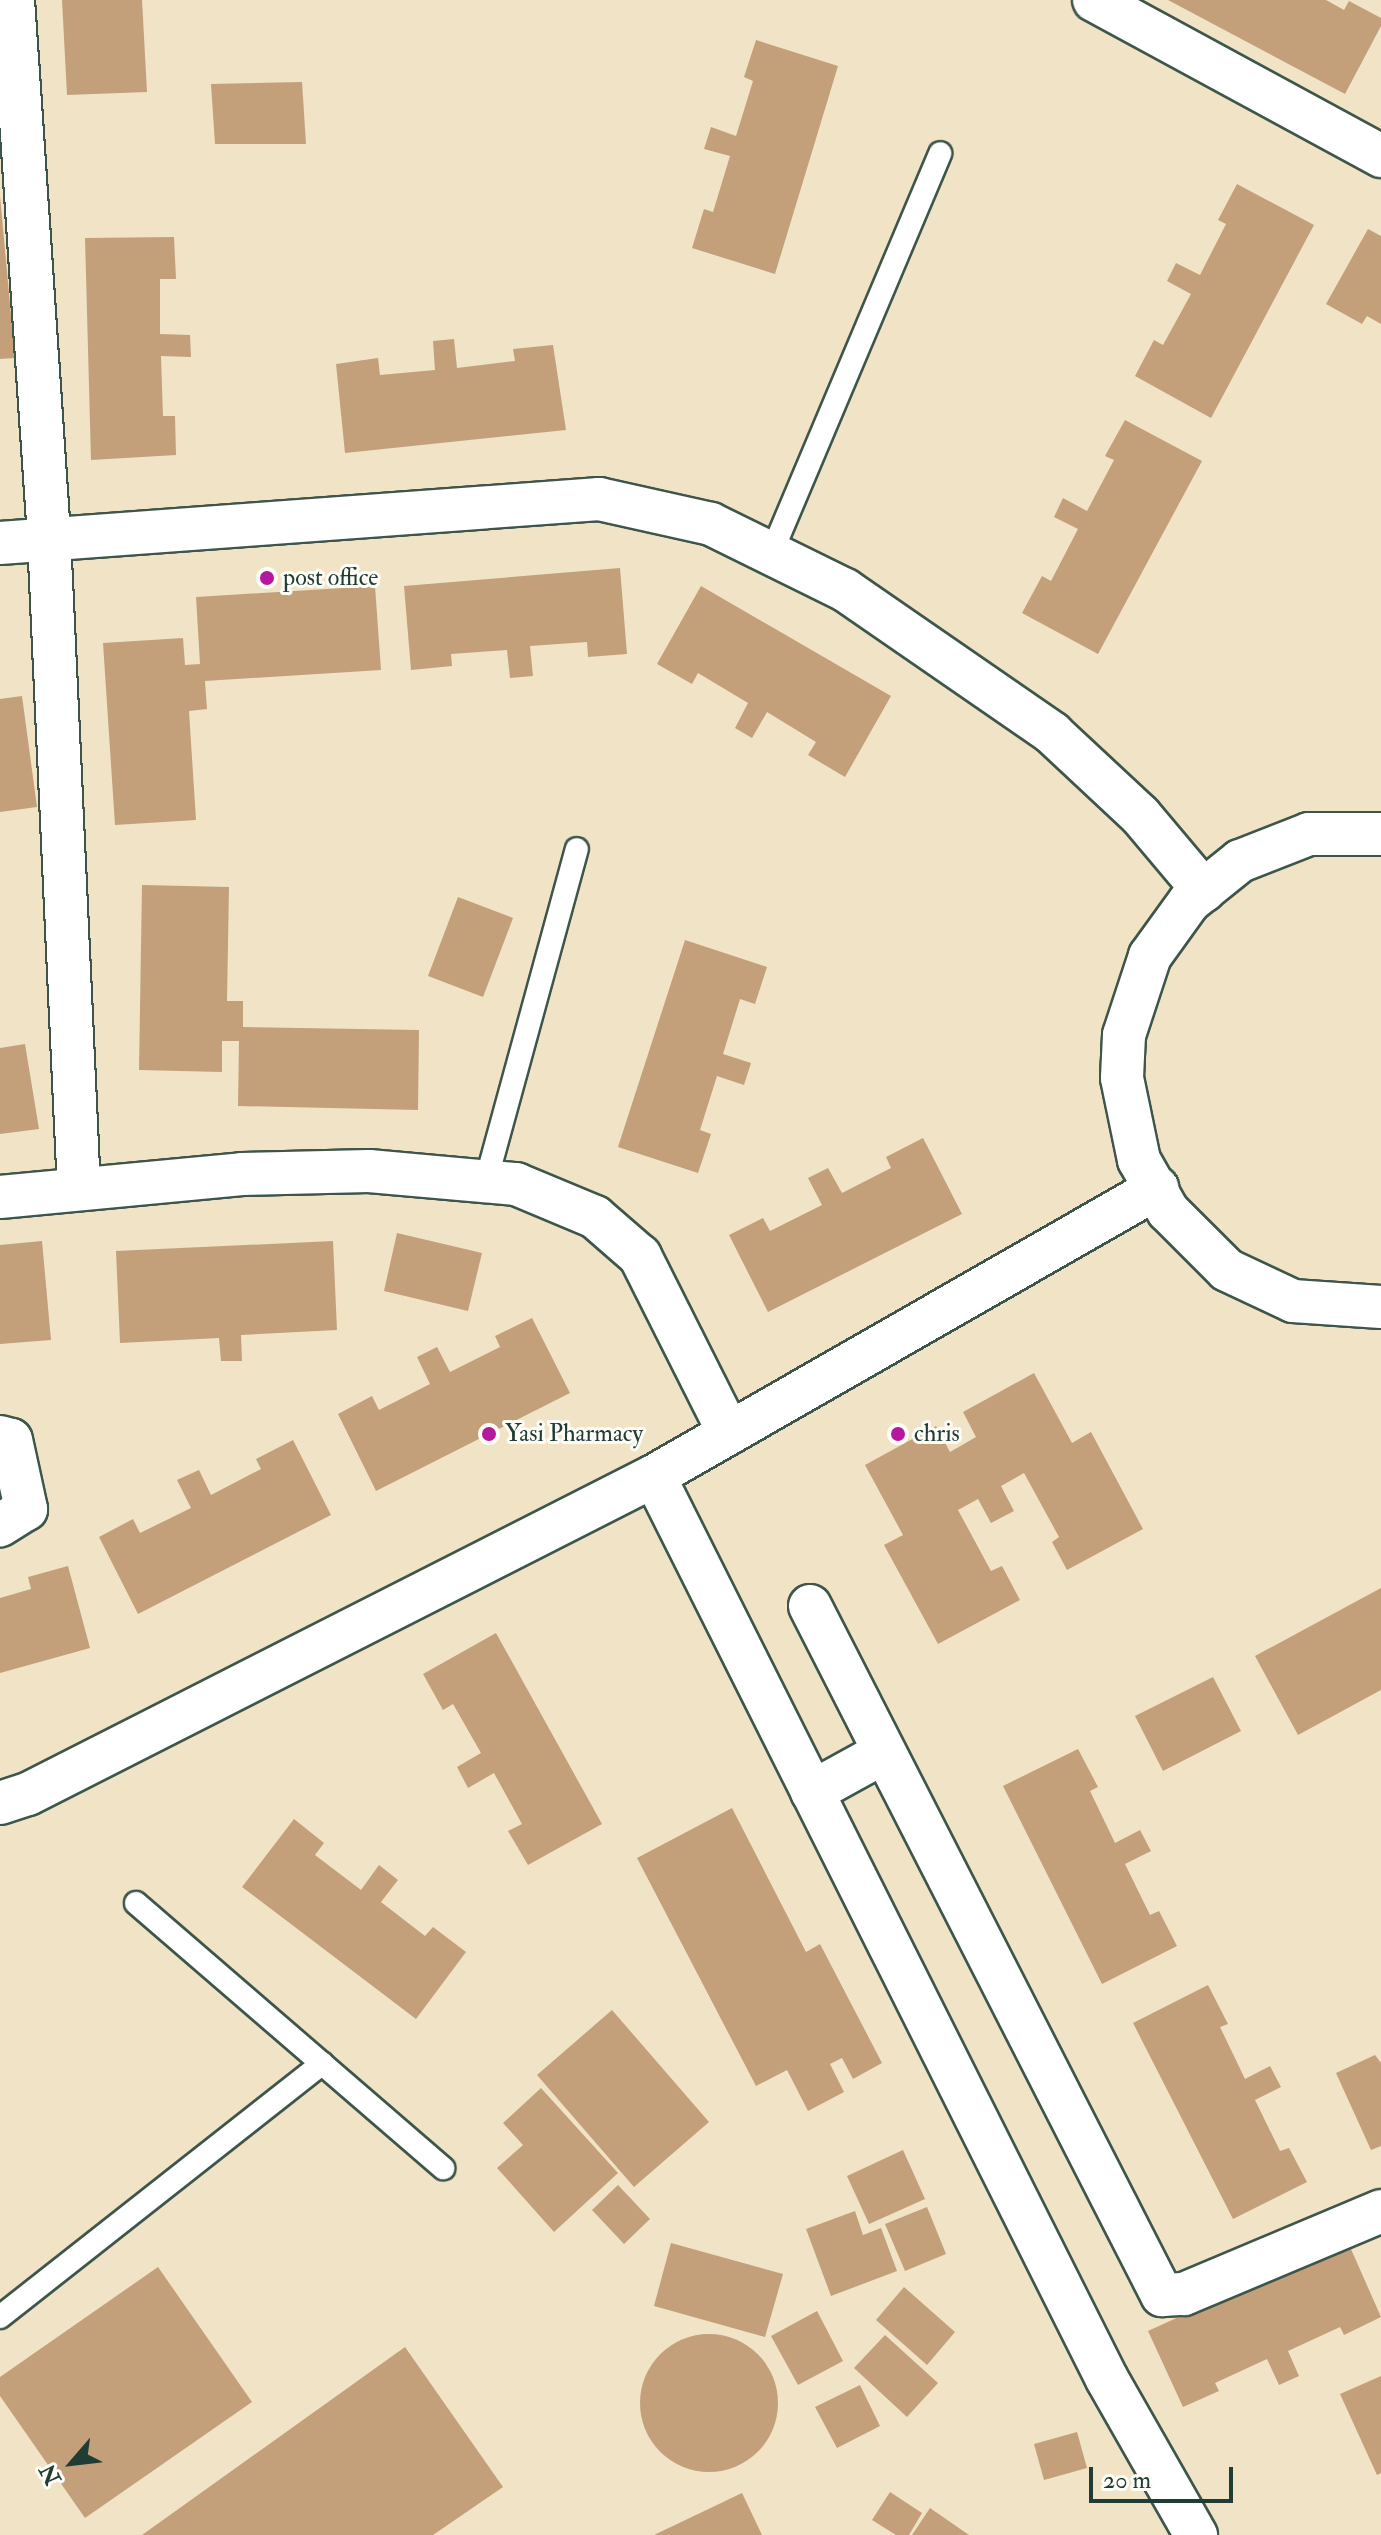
<!DOCTYPE html>
<html>
<head>
<meta charset="utf-8">
<style>
  body { margin:0 }
  #map { position:relative; width:1381px; height:2535px; overflow:hidden; background:#f0e3c6; font-family:"IM FELL Double Pica",serif }
  div>[style] { position:absolute }
  .building>* { inset:0; background:#c3a07a }
  .round { border-radius:50% }
  .roads { filter:drop-shadow(2px 0 #3e564a) drop-shadow(-2px 0 #3e564a) drop-shadow(0 2px #3e564a) drop-shadow(0 -2px #3e564a) }
  .lane>* { height:22px; margin:-11px; padding:0 11px; transform-origin:11px; border-radius:11px; background:#fff }
  .street>* { height:42px; margin:-21px; padding:0 21px; transform-origin:21px; border-radius:21px; background:#fff }
  .dots>* { width:22px; height:22px; translate:-50% -50%; box-sizing:border-box; border:4px solid #fdfcf7; border-radius:50% }
  span { translate:-50% -50%; white-space:nowrap; text-align:center; line-height:1.15; -webkit-text-stroke:6px #fdfcf7; paint-order:stroke }
  .poi-label { font-size:24px; color:#1f3d34 }
  .left { translate:0 -50%; text-align:left }
  .north { position:absolute; left:32px; top:2423px; width:80px; height:80px; -webkit-text-stroke:6px #fdfcf7; paint-order:stroke; rotate:242deg; font-size:22px; font-weight:700; line-height:32px; text-align:center; color:#1f3d34 }
  .north::after { content:''; display:block; margin:auto; width:28px; height:36px; background:#1f3d34; clip-path:polygon(50% 0,100% 100%,50% 72%,0 100%) }
  .scale { position:absolute; left:1089px; top:2467px; width:144px; height:36px; box-sizing:border-box; border:4px solid #1f3d34; border-top:0; padding-left:10px; font-size:24px; line-height:28px; white-space:nowrap; color:#1f3d34; -webkit-text-stroke:6px #fdfcf7; paint-order:stroke }
</style>
</head>
<body>
<div id="map">
  <div class="building">
    <div style="clip-path:polygon(62px 0,142px 0,147px 92px,67px 95px)"></div>
    <div style="clip-path:polygon(1168px 0,1326px 0,1344px 10px,1349px 1px,1381px 18px,1381px 26px,1345px 94px)"></div>
    <div style="clip-path:polygon(756px 40px,838px 66px,775px 274px,692px 248px,704px 209px,713px 212px,730px 156px,704px 149px,711px 127px,736px 136px,753px 81px,744px 77px)"></div>
    <div style="clip-path:polygon(302px 82px,306px 144px,215px 144px,211px 84px)"></div>
    <div style="clip-path:polygon(1237px 184px,1314px 225px,1211px 418px,1135px 376px,1154px 340px,1163px 345px,1191px 294px,1167px 281px,1176px 263px,1200px 275px,1226px 224px,1218px 220px)"></div>
    <div style="clip-path:polygon(0 196px,15px 358px,0 359px)"></div>
    <div style="clip-path:polygon(1368px 229px,1381px 236px,1381px 324px,1367px 316px,1362px 324px,1326px 304px)"></div>
    <div style="clip-path:polygon(174px 237px,176px 279px,160px 279px,160px 334px,190px 335px,191px 357px,161px 356px,163px 416px,175px 416px,176px 455px,91px 460px,85px 238px)"></div>
    <div style="clip-path:polygon(454px 339px,457px 368px,515px 361px,513px 349px,553px 345px,566px 430px,345px 453px,336px 364px,378px 358px,380px 375px,435px 370px,433px 341px)"></div>
    <div style="clip-path:polygon(1125px 420px,1202px 461px,1098px 654px,1022px 613px,1042px 576px,1051px 581px,1078px 529px,1054px 517px,1063px 498px,1087px 511px,1114px 460px,1105px 456px)"></div>
    <div style="clip-path:polygon(620px 568px,627px 654px,588px 657px,587px 642px,530px 646px,533px 676px,510px 678px,507px 650px,451px 654px,452px 666px,411px 670px,404px 586px)"></div>
    <div style="clip-path:polygon(375px 586px,381px 670px,205px 681px,207px 709px,189px 711px,196px 820px,115px 825px,103px 643px,183px 638px,185px 665px,200px 664px,196px 597px)"></div>
    <div style="clip-path:polygon(701px 586px,891px 696px,845px 777px,808px 755px,816px 742px,767px 712px,752px 738px,735px 728px,748px 703px,698px 673px,692px 684px,657px 664px)"></div>
    <div style="clip-path:polygon(22px 696px,37px 807px,0 812px,0 699px)"></div>
    <div style="clip-path:polygon(142px 885px,229px 887px,227px 1001px,243px 1001px,243px 1027px,419px 1030px,418px 1110px,238px 1106px,239px 1041px,222px 1041px,222px 1072px,139px 1070px)"></div>
    <div style="clip-path:polygon(458px 897px,513px 918px,483px 997px,428px 976px)"></div>
    <div style="clip-path:polygon(685px 940px,767px 967px,755px 1004px,740px 999px,723px 1054px,751px 1063px,744px 1085px,717px 1076px,700px 1130px,711px 1134px,698px 1173px,618px 1147px)"></div>
    <div style="clip-path:polygon(25px 1044px,39px 1129px,0 1134px,0 1048px)"></div>
    <div style="clip-path:polygon(923px 1138px,962px 1214px,768px 1312px,729px 1235px,763px 1218px,770px 1231px,822px 1205px,808px 1178px,828px 1168px,842px 1193px,891px 1168px,886px 1157px)"></div>
    <div style="clip-path:polygon(397px 1233px,482px 1253px,468px 1311px,384px 1291px)"></div>
    <div style="clip-path:polygon(42px 1241px,51px 1340px,0 1344px,0 1245px)"></div>
    <div style="clip-path:polygon(333px 1241px,337px 1330px,241px 1335px,242px 1361px,221px 1361px,219px 1338px,120px 1343px,116px 1251px)"></div>
    <div style="clip-path:polygon(532px 1318px,570px 1393px,376px 1491px,338px 1414px,372px 1396px,379px 1410px,430px 1384px,417px 1357px,437px 1347px,450px 1372px,500px 1347px,495px 1336px)"></div>
    <div style="clip-path:polygon(1034px 1373px,1072px 1443px,1091px 1432px,1143px 1529px,1067px 1570px,1052px 1542px,1059px 1537px,1024px 1473px,1001px 1486px,1014px 1511px,991px 1523px,978px 1499px,958px 1510px,991px 1571px,1002px 1566px,1020px 1600px,938px 1644px,884px 1545px,903px 1535px,865px 1465px,936px 1426px,950px 1452px,976px 1437px,963px 1412px)"></div>
    <div style="clip-path:polygon(293px 1440px,331px 1515px,138px 1614px,99px 1537px,133px 1519px,140px 1533px,191px 1508px,177px 1480px,199px 1470px,211px 1495px,261px 1469px,256px 1459px)"></div>
    <div style="clip-path:polygon(68px 1566px,90px 1648px,0 1673px,0 1598px,31px 1589px,28px 1577px)"></div>
    <div style="clip-path:polygon(1381px 1588px,1381px 1690px,1298px 1735px,1255px 1656px)"></div>
    <div style="clip-path:polygon(496px 1633px,602px 1824px,528px 1865px,508px 1831px,522px 1824px,494px 1773px,468px 1788px,457px 1767px,481px 1753px,453px 1704px,443px 1710px,423px 1674px)"></div>
    <div style="clip-path:polygon(1213px 1677px,1241px 1731px,1163px 1771px,1135px 1716px)"></div>
    <div style="clip-path:polygon(1078px 1749px,1098px 1787px,1090px 1791px,1115px 1843px,1140px 1830px,1151px 1851px,1125px 1864px,1150px 1915px,1159px 1911px,1177px 1946px,1102px 1984px,1003px 1786px)"></div>
    <div style="clip-path:polygon(732px 1808px,806px 1952px,820px 1944px,882px 2063px,853px 2079px,842px 2058px,830px 2064px,844px 2092px,808px 2111px,787px 2070px,756px 2086px,637px 1858px)"></div>
    <div style="clip-path:polygon(294px 1819px,324px 1843px,315px 1855px,361px 1890px,379px 1865px,398px 1880px,381px 1902px,425px 1936px,433px 1927px,466px 1952px,416px 2019px,242px 1887px)"></div>
    <div style="clip-path:polygon(1208px 1985px,1228px 2024px,1220px 2027px,1245px 2079px,1270px 2066px,1281px 2087px,1255px 2100px,1280px 2151px,1289px 2148px,1307px 2182px,1233px 2219px,1133px 2023px)"></div>
    <div style="clip-path:polygon(612px 2010px,709px 2122px,634px 2187px,537px 2075px)"></div>
    <div style="clip-path:polygon(1375px 2055px,1381px 2063px,1381px 2146px,1371px 2150px,1336px 2073px)"></div>
    <div style="clip-path:polygon(541px 2088px,618px 2173px,554px 2232px,497px 2168px,523px 2145px,503px 2123px)"></div>
    <div style="clip-path:polygon(903px 2150px,925px 2199px,869px 2224px,847px 2176px)"></div>
    <div style="clip-path:polygon(618px 2185px,650px 2219px,624px 2244px,592px 2210px)"></div>
    <div style="clip-path:polygon(927px 2207px,946px 2254px,905px 2271px,885px 2224px)"></div>
    <div style="clip-path:polygon(855px 2211px,863px 2235px,881px 2228px,897px 2271px,831px 2296px,806px 2229px)"></div>
    <div style="clip-path:polygon(1347px 2240px,1381px 2317px,1344px 2335px,1340px 2327px,1288px 2351px,1299px 2376px,1279px 2385px,1267px 2359px,1215px 2383px,1219px 2391px,1183px 2407px,1148px 2331px)"></div>
    <div style="clip-path:polygon(671px 2243px,783px 2274px,765px 2337px,654px 2306px)"></div>
    <div style="clip-path:polygon(158px 2267px,252px 2402px,85px 2518px,0 2396px,0 2377px)"></div>
    <div style="clip-path:polygon(904px 2287px,955px 2332px,927px 2365px,876px 2320px)"></div>
    <div style="clip-path:polygon(817px 2311px,843px 2361px,798px 2385px,771px 2336px)"></div>
    <div class="round" style="left:640px;top:2334px;width:138px;height:138px"></div>
    <div style="clip-path:polygon(885px 2335px,938px 2383px,907px 2417px,854px 2368px)"></div>
    <div style="clip-path:polygon(405px 2347px,503px 2487px,433px 2535px,142px 2535px)"></div>
    <div style="clip-path:polygon(1381px 2376px,1381px 2473px,1377px 2475px,1340px 2394px)"></div>
    <div style="clip-path:polygon(860px 2385px,880px 2426px,837px 2448px,815px 2407px)"></div>
    <div style="clip-path:polygon(1077px 2432px,1087px 2468px,1044px 2480px,1034px 2444px)"></div>
    <div style="clip-path:polygon(890px 2492px,922px 2513px,909px 2535px,896px 2535px,872px 2520px)"></div>
    <div style="clip-path:polygon(742px 2493px,762px 2535px,654px 2535px)"></div>
    <div style="clip-path:polygon(930px 2508px,969px 2535px,912px 2535px)"></div>
  </div>
  <div class="roads">
    <div class="lane">
      <div style="left:771px;top:554px;width:435px;rotate:-67.1deg"></div>
      <div style="left:486px;top:1181px;width:344px;rotate:-74.7deg"></div>
      <div style="left:136px;top:1903px;width:406px;rotate:40.8deg"></div>
      <div style="left:0;top:2317px;width:410px;rotate:-38.2deg"></div>
    </div>
    <div class="street">
      <div style="left:13px;top:0;width:538px;rotate:86.16deg"></div>
      <div style="left:49px;top:537px;width:653px;rotate:87.37deg"></div>
      <div style="left:1094px;top:0;width:327px;rotate:28.5deg"></div>
      <div style="left:0;top:543px;width:601px;rotate:-4.2deg"></div>
      <div style="left:599px;top:499px;width:115px;rotate:12.6deg"></div>
      <div style="left:711px;top:524px;width:149px;rotate:26.2deg"></div>
      <div style="left:845px;top:590px;width:252px;rotate:34.6deg"></div>
      <div style="left:1052px;top:733px;width:120px;rotate:43deg"></div>
      <div style="left:1140px;top:815px;width:99px;rotate:49.9deg"></div>
      <div style="left:1381px;top:834px;width:72px;rotate:180deg"></div>
      <div style="left:1309px;top:834px;width:74px;rotate:158.6deg"></div>
      <div style="left:1240px;top:861px;width:65px;rotate:141.2deg"></div>
      <div style="left:1189px;top:902px;width:67px;rotate:125.8deg"></div>
      <div style="left:1150px;top:956px;width:83px;rotate:108.2deg"></div>
      <div style="left:1124px;top:1035px;width:43px;rotate:92.7deg"></div>
      <div style="left:1122px;top:1078px;width:84px;rotate:78.3deg"></div>
      <div style="left:1139px;top:1160px;width:59px;rotate:60.4deg"></div>
      <div style="left:1168px;top:1211px;width:83px;rotate:45deg"></div>
      <div style="left:1227px;top:1270px;width:73px;rotate:25.2deg"></div>
      <div style="left:1293px;top:1301px;width:88px;rotate:3.9deg"></div>
      <div style="left:0;top:1197px;width:243px;rotate:-5.4deg"></div>
      <div style="left:242px;top:1174px;width:127px;rotate:-1.4deg"></div>
      <div style="left:369px;top:1171px;width:148px;rotate:5.1deg"></div>
      <div style="left:516px;top:1184px;width:86px;rotate:22.7deg"></div>
      <div style="left:595px;top:1217px;width:60px;rotate:40.9deg"></div>
      <div style="left:640px;top:1256px;width:198px;rotate:63.3deg"></div>
      <div style="left:0;top:1437px;width:11px;rotate:15deg"></div>
      <div style="left:11px;top:1440px;width:71px;rotate:77.7deg"></div>
      <div style="left:26px;top:1509px;width:31px;rotate:148deg"></div>
      <div style="left:654px;top:1476px;width:1010px;rotate:63.36deg"></div>
      <div style="left:1107px;top:2379px;width:180px;rotate:60.3deg"></div>
      <div style="left:810px;top:1606px;width:774px;rotate:62.94deg"></div>
      <div style="left:1162px;top:2295px;width:22px;rotate:-3deg"></div>
      <div style="left:1184px;top:2294px;width:214px;rotate:-22.8deg"></div>
      <div style="left:812px;top:1792px;width:81px;rotate:-28.8deg"></div>
      <div style="left:0;top:1803px;width:29px;rotate:-18deg"></div>
      <div style="left:28px;top:1794px;width:702px;rotate:-26.93deg"></div>
      <div style="left:654px;top:1476px;width:580px;rotate:-29.79deg"></div>
    </div>
  </div>
  <div class="dots">
    <div style="left:267px;top:578px;background:#b5179e"></div>
    <div style="left:489px;top:1434px;background:#b5179e"></div>
    <div style="left:898px;top:1434px;background:#b5179e"></div>
  </div>
  <div class="poi-label">
    <span class="left" style="left:283px;top:578px">post office</span>
    <span class="left" style="left:505px;top:1434px">Yasi Pharmacy</span>
    <span class="left" style="left:914px;top:1434px">chris</span>
  </div>
  <div class="north">N</div>
  <div class="scale">20 m</div>
</div>
</body>
</html>
